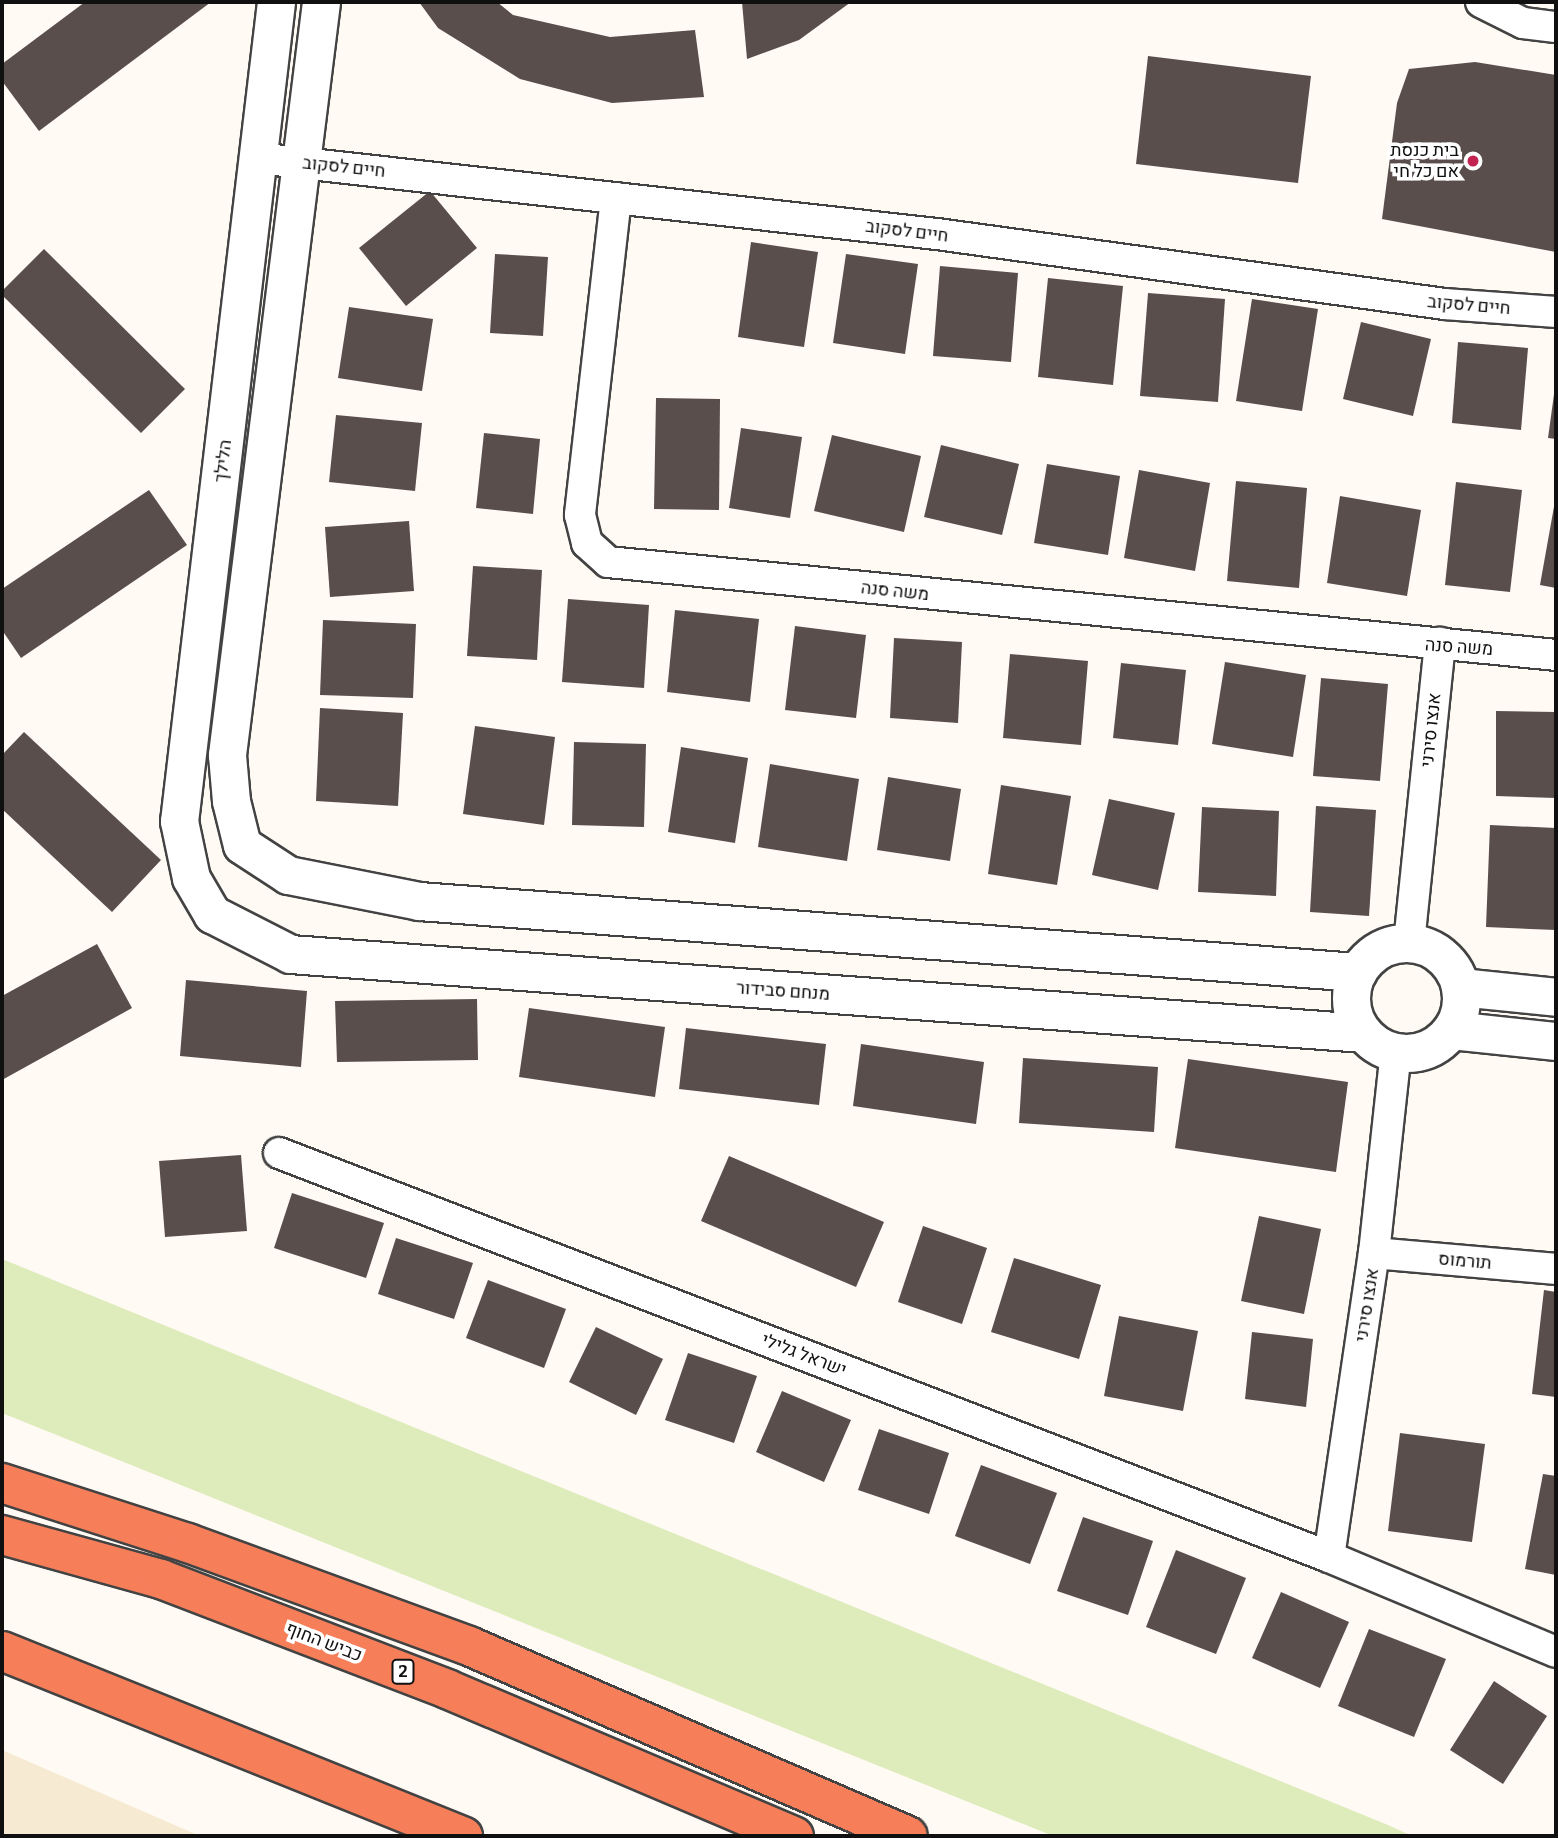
<!DOCTYPE html>
<html>
<head>
<meta charset="utf-8">
<style>
  body { margin:0 }
  #map { position:relative; width:1558px; height:1838px; overflow:hidden; background:#fffaf3; font-family:Bitter,Heebo,serif }
  div>[style] { position:absolute }
  .farmland>* { inset:0; background:#f6ebd2 }
  .green>* { inset:0; background:#deebbb }
  .building>* { inset:0; background:#594e4c }
  .roads { filter:drop-shadow(2px 0 #434343) drop-shadow(-2px 0 #434343) drop-shadow(0 2px #434343) drop-shadow(0 -2px #434343) }
  .minor>* { height:30px; margin:-15px; padding:0 15px; transform-origin:15px; border-radius:15px; background:#fff }
  .tertiary>* { height:37px; margin:-18.5px; padding:0 18.5px; transform-origin:18.5px; border-radius:18.5px; background:#fff }
  .tertiary>.ring { margin:-18.5px; padding:0; box-sizing:content-box; background:none; border:37px solid #fff; border-radius:50% }
  .motorway>* { height:38px; margin:-19px; padding:0 19px; transform-origin:19px; border-radius:19px; background:#f67f5a }
  .dots>* { width:19px; height:19px; translate:-50% -50%; box-sizing:border-box; border:4px solid #fff; border-radius:50% }
  span { translate:-50% -50%; white-space:nowrap; text-align:center; line-height:1.15; -webkit-text-stroke:7px #fff; paint-order:stroke }
  .shield-label span { padding:2px 5px; background:#fff; border:2px solid; border-radius:5px; -webkit-text-stroke-width:0 }
  .shield-label { font-size:16px; color:#101010; font-weight:700 }
  .poi-label { font-size:18px; color:#101010 }
  .right { translate:-100% -50%; text-align:right }
  .street-label { font-size:18px; color:#101010 }
  .frame { position:absolute; inset:0; border:4px solid #101010; pointer-events:none }
</style>
</head>
<body>
<div id="map">
  <div class="farmland">
    <div style="clip-path:polygon(2px 1750px,200px 1836px,2px 1836px)"></div>
  </div>
  <div class="green">
    <div style="clip-path:polygon(2px 1259px,1388px 1825px,1412px 1836px,1053px 1836px,2px 1413px)"></div>
  </div>
  <div class="building">
    <div style="clip-path:polygon(85px 2px,211px 2px,39px 131px,2px 81px,2px 64px)"></div>
    <div style="clip-path:polygon(419px 2px,497px 2px,513px 15px,610px 37px,695px 30px,704px 97px,612px 103px,520px 79px,438px 28px)"></div>
    <div style="clip-path:polygon(742px 2px,851px 2px,799px 40px,747px 59px)"></div>
    <div style="clip-path:polygon(1148px 56px,1311px 76px,1298px 183px,1136px 164px)"></div>
    <div style="clip-path:polygon(1475px 62px,1556px 75px,1556px 252px,1382px 219px,1397px 103px,1409px 69px)"></div>
    <div style="clip-path:polygon(430px 191px,477px 248px,406px 306px,359px 248px)"></div>
    <div style="clip-path:polygon(751px 242px,818px 252px,804px 347px,738px 337px)"></div>
    <div style="clip-path:polygon(44px 249px,185px 389px,141px 433px,2px 295px,2px 291px)"></div>
    <div style="clip-path:polygon(495px 254px,548px 257px,543px 336px,490px 333px)"></div>
    <div style="clip-path:polygon(846px 254px,918px 264px,905px 354px,833px 343px)"></div>
    <div style="clip-path:polygon(940px 266px,1018px 273px,1011px 362px,933px 356px)"></div>
    <div style="clip-path:polygon(1048px 278px,1123px 286px,1113px 385px,1038px 377px)"></div>
    <div style="clip-path:polygon(1148px 293px,1225px 299px,1218px 402px,1140px 396px)"></div>
    <div style="clip-path:polygon(1252px 299px,1318px 309px,1302px 411px,1236px 401px)"></div>
    <div style="clip-path:polygon(349px 307px,433px 319px,422px 391px,338px 378px)"></div>
    <div style="clip-path:polygon(1361px 322px,1431px 339px,1413px 416px,1343px 399px)"></div>
    <div style="clip-path:polygon(1458px 342px,1528px 348px,1521px 430px,1452px 423px)"></div>
    <div style="clip-path:polygon(1555px 387px,1556px 387px,1556px 439px,1548px 438px)"></div>
    <div style="clip-path:polygon(656px 398px,720px 399px,719px 510px,654px 509px)"></div>
    <div style="clip-path:polygon(336px 415px,422px 423px,415px 491px,329px 482px)"></div>
    <div style="clip-path:polygon(741px 428px,802px 437px,790px 518px,729px 508px)"></div>
    <div style="clip-path:polygon(484px 433px,540px 439px,533px 514px,476px 508px)"></div>
    <div style="clip-path:polygon(832px 435px,921px 456px,904px 532px,814px 511px)"></div>
    <div style="clip-path:polygon(941px 445px,1019px 464px,1002px 535px,924px 517px)"></div>
    <div style="clip-path:polygon(1047px 464px,1120px 476px,1108px 555px,1034px 543px)"></div>
    <div style="clip-path:polygon(1139px 470px,1210px 483px,1195px 571px,1124px 558px)"></div>
    <div style="clip-path:polygon(1236px 481px,1307px 488px,1299px 588px,1227px 581px)"></div>
    <div style="clip-path:polygon(1456px 482px,1522px 490px,1510px 592px,1445px 585px)"></div>
    <div style="clip-path:polygon(149px 490px,187px 545px,21px 658px,2px 630px,2px 589px)"></div>
    <div style="clip-path:polygon(1340px 496px,1421px 510px,1407px 596px,1327px 583px)"></div>
    <div style="clip-path:polygon(1555px 501px,1556px 501px,1556px 588px,1540px 585px)"></div>
    <div style="clip-path:polygon(409px 521px,414px 591px,330px 597px,325px 527px)"></div>
    <div style="clip-path:polygon(473px 566px,542px 570px,537px 660px,467px 656px)"></div>
    <div style="clip-path:polygon(568px 599px,649px 605px,644px 688px,562px 682px)"></div>
    <div style="clip-path:polygon(675px 610px,759px 619px,750px 702px,667px 692px)"></div>
    <div style="clip-path:polygon(323px 620px,416px 624px,413px 698px,320px 695px)"></div>
    <div style="clip-path:polygon(795px 626px,866px 635px,856px 718px,785px 710px)"></div>
    <div style="clip-path:polygon(894px 638px,962px 642px,958px 723px,890px 718px)"></div>
    <div style="clip-path:polygon(1010px 654px,1088px 661px,1081px 745px,1003px 738px)"></div>
    <div style="clip-path:polygon(1225px 662px,1306px 675px,1293px 757px,1212px 744px)"></div>
    <div style="clip-path:polygon(1121px 663px,1186px 670px,1178px 745px,1113px 738px)"></div>
    <div style="clip-path:polygon(1321px 678px,1388px 684px,1380px 781px,1313px 776px)"></div>
    <div style="clip-path:polygon(320px 708px,403px 713px,398px 806px,316px 801px)"></div>
    <div style="clip-path:polygon(1496px 711px,1556px 712px,1556px 798px,1496px 796px)"></div>
    <div style="clip-path:polygon(475px 726px,555px 737px,544px 825px,463px 814px)"></div>
    <div style="clip-path:polygon(24px 732px,161px 860px,112px 912px,2px 809px,2px 755px)"></div>
    <div style="clip-path:polygon(574px 742px,646px 744px,644px 827px,572px 825px)"></div>
    <div style="clip-path:polygon(681px 747px,748px 758px,735px 843px,668px 832px)"></div>
    <div style="clip-path:polygon(770px 764px,859px 779px,847px 861px,758px 847px)"></div>
    <div style="clip-path:polygon(888px 777px,961px 789px,950px 861px,877px 850px)"></div>
    <div style="clip-path:polygon(1001px 785px,1071px 796px,1057px 885px,988px 874px)"></div>
    <div style="clip-path:polygon(1109px 799px,1175px 813px,1158px 890px,1092px 875px)"></div>
    <div style="clip-path:polygon(1316px 806px,1376px 810px,1369px 916px,1310px 912px)"></div>
    <div style="clip-path:polygon(1202px 807px,1279px 811px,1276px 896px,1198px 892px)"></div>
    <div style="clip-path:polygon(1490px 825px,1556px 828px,1556px 930px,1486px 927px)"></div>
    <div style="clip-path:polygon(97px 944px,132px 1008px,2px 1080px,2px 996px)"></div>
    <div style="clip-path:polygon(186px 980px,307px 991px,301px 1067px,180px 1056px)"></div>
    <div style="clip-path:polygon(477px 999px,478px 1060px,337px 1062px,335px 1001px)"></div>
    <div style="clip-path:polygon(529px 1008px,665px 1027px,655px 1097px,519px 1077px)"></div>
    <div style="clip-path:polygon(686px 1028px,826px 1044px,819px 1105px,679px 1089px)"></div>
    <div style="clip-path:polygon(861px 1044px,984px 1062px,976px 1124px,853px 1106px)"></div>
    <div style="clip-path:polygon(1023px 1058px,1158px 1067px,1154px 1132px,1019px 1123px)"></div>
    <div style="clip-path:polygon(1188px 1059px,1348px 1082px,1336px 1172px,1175px 1148px)"></div>
    <div style="clip-path:polygon(241px 1155px,247px 1231px,165px 1237px,159px 1161px)"></div>
    <div style="clip-path:polygon(729px 1156px,884px 1222px,856px 1287px,701px 1221px)"></div>
    <div style="clip-path:polygon(292px 1193px,384px 1223px,366px 1278px,274px 1248px)"></div>
    <div style="clip-path:polygon(1259px 1216px,1321px 1229px,1304px 1314px,1241px 1301px)"></div>
    <div style="clip-path:polygon(923px 1226px,987px 1248px,962px 1324px,898px 1302px)"></div>
    <div style="clip-path:polygon(396px 1238px,473px 1263px,454px 1319px,378px 1294px)"></div>
    <div style="clip-path:polygon(1014px 1258px,1101px 1285px,1079px 1359px,991px 1332px)"></div>
    <div style="clip-path:polygon(488px 1280px,566px 1309px,544px 1368px,466px 1338px)"></div>
    <div style="clip-path:polygon(1544px 1290px,1556px 1292px,1556px 1397px,1532px 1394px)"></div>
    <div style="clip-path:polygon(1119px 1316px,1198px 1331px,1183px 1411px,1104px 1396px)"></div>
    <div style="clip-path:polygon(596px 1327px,663px 1359px,636px 1415px,569px 1382px)"></div>
    <div style="clip-path:polygon(1252px 1332px,1313px 1339px,1306px 1407px,1245px 1399px)"></div>
    <div style="clip-path:polygon(688px 1353px,757px 1376px,734px 1443px,665px 1420px)"></div>
    <div style="clip-path:polygon(782px 1391px,851px 1420px,824px 1482px,756px 1452px)"></div>
    <div style="clip-path:polygon(879px 1429px,949px 1453px,929px 1514px,858px 1490px)"></div>
    <div style="clip-path:polygon(1400px 1433px,1485px 1444px,1472px 1542px,1388px 1531px)"></div>
    <div style="clip-path:polygon(981px 1465px,1057px 1493px,1030px 1564px,955px 1536px)"></div>
    <div style="clip-path:polygon(1543px 1474px,1556px 1476px,1556px 1575px,1525px 1569px)"></div>
    <div style="clip-path:polygon(1083px 1517px,1153px 1541px,1128px 1615px,1057px 1591px)"></div>
    <div style="clip-path:polygon(1176px 1550px,1246px 1578px,1216px 1654px,1146px 1627px)"></div>
    <div style="clip-path:polygon(1281px 1592px,1349px 1622px,1320px 1688px,1252px 1658px)"></div>
    <div style="clip-path:polygon(1369px 1629px,1446px 1659px,1414px 1737px,1338px 1706px)"></div>
    <div style="clip-path:polygon(1494px 1681px,1547px 1716px,1503px 1784px,1450px 1750px)"></div>
  </div>
  <div class="roads">
    <div class="minor">
      <div style="left:1481px;top:2px;width:47px;rotate:26.6deg"></div>
      <div style="left:1523px;top:23px;width:33px;rotate:7deg"></div>
      <div style="left:257px;top:158px;width:684px;rotate:6.38deg"></div>
      <div style="left:937px;top:234px;width:513px;rotate:7.85deg"></div>
      <div style="left:1445px;top:304px;width:111px;rotate:4.1deg"></div>
      <div style="left:616px;top:198px;width:319px;rotate:96.5deg"></div>
      <div style="left:580px;top:515px;width:29px;rotate:76deg"></div>
      <div style="left:587px;top:543px;width:28px;rotate:42deg"></div>
      <div style="left:608px;top:562px;width:953px;rotate:5.6deg"></div>
      <div style="left:1409px;top:943px;width:302px;rotate:-84.1deg"></div>
      <div style="left:279px;top:1153px;width:1125px;rotate:21.04deg"></div>
      <div style="left:1329px;top:1557px;width:246px;rotate:22.7deg"></div>
      <div style="left:1374px;top:1253px;width:183px;rotate:5deg"></div>
      <div style="left:1329px;top:1557px;width:307px;rotate:-81.6deg"></div>
      <div style="left:1374px;top:1253px;width:202px;rotate:-83.8deg"></div>
    </div>
    <div class="tertiary">
      <div style="left:276px;top:2px;width:825px;rotate:96.75deg"></div>
      <div style="left:179px;top:821px;width:58px;rotate:78.1deg"></div>
      <div style="left:191px;top:878px;width:42px;rotate:59.7deg"></div>
      <div style="left:212px;top:914px;width:88px;rotate:27.1deg"></div>
      <div style="left:290px;top:954px;width:1076px;rotate:4.21deg"></div>
      <div style="left:321px;top:2px;width:759px;rotate:97.12deg"></div>
      <div style="left:227px;top:755px;width:46px;rotate:85deg"></div>
      <div style="left:231px;top:801px;width:45px;rotate:76deg"></div>
      <div style="left:242px;top:845px;width:55px;rotate:33.1deg"></div>
      <div style="left:288px;top:875px;width:134px;rotate:11.2deg"></div>
      <div style="left:419px;top:901px;width:941px;rotate:4.33deg"></div>
      <div class="ring" style="left:1351px;top:943px;width:73px;height:73px"></div>
      <div style="left:1460px;top:987px;width:97px;rotate:5.9deg"></div>
      <div style="left:1451px;top:1030px;width:106px;rotate:6deg"></div>
    </div>
    <div class="motorway">
      <div style="left:2px;top:1483px;width:195px;rotate:17.9deg"></div>
      <div style="left:188px;top:1543px;width:299px;rotate:20.1deg"></div>
      <div style="left:469px;top:1646px;width:478px;rotate:23.4deg"></div>
      <div style="left:2px;top:1535px;width:165px;rotate:15.5deg"></div>
      <div style="left:161px;top:1579px;width:306px;rotate:21deg"></div>
      <div style="left:447px;top:1689px;width:377px;rotate:23deg"></div>
      <div style="left:2px;top:1651px;width:497px;rotate:21.9deg"></div>
    </div>
  </div>
  <div class="dots">
    <div style="left:1473px;top:161px;background:#c3244f"></div>
  </div>
  <div class="shield-label">
    <span style="left:403px;top:1672px">2</span>
  </div>
  <div class="poi-label">
    <span class="right" style="left:1459px;top:161px">בית כנסת<br>אם כל חי</span>
  </div>
  <div class="street-label">
    <span style="left:344px;top:167px;rotate:6deg">חיים לסקוב</span>
    <span style="left:907px;top:231px;rotate:7deg">חיים לסקוב</span>
    <span style="left:1469px;top:305px;rotate:5deg">חיים לסקוב</span>
    <span style="left:223px;top:461px;rotate:-83deg">הלילך</span>
    <span style="left:895px;top:591px;rotate:6deg">משה סנה</span>
    <span style="left:1459px;top:647px;rotate:4deg">משה סנה</span>
    <span style="left:1431px;top:730px;rotate:-84deg">אנצו סירני</span>
    <span style="left:783px;top:991px;rotate:4deg">מנחם סבידור</span>
    <span style="left:1465px;top:1261px;rotate:5deg">תורמוס</span>
    <span style="left:1367px;top:1305px;rotate:-81deg">אנצו סירני</span>
    <span style="left:804px;top:1355px;rotate:21deg">ישראל גלילי</span>
    <span style="left:324px;top:1642px;rotate:21deg">כביש החוף</span>
  </div>
  <div class="frame"></div>
</div>
</body>
</html>
